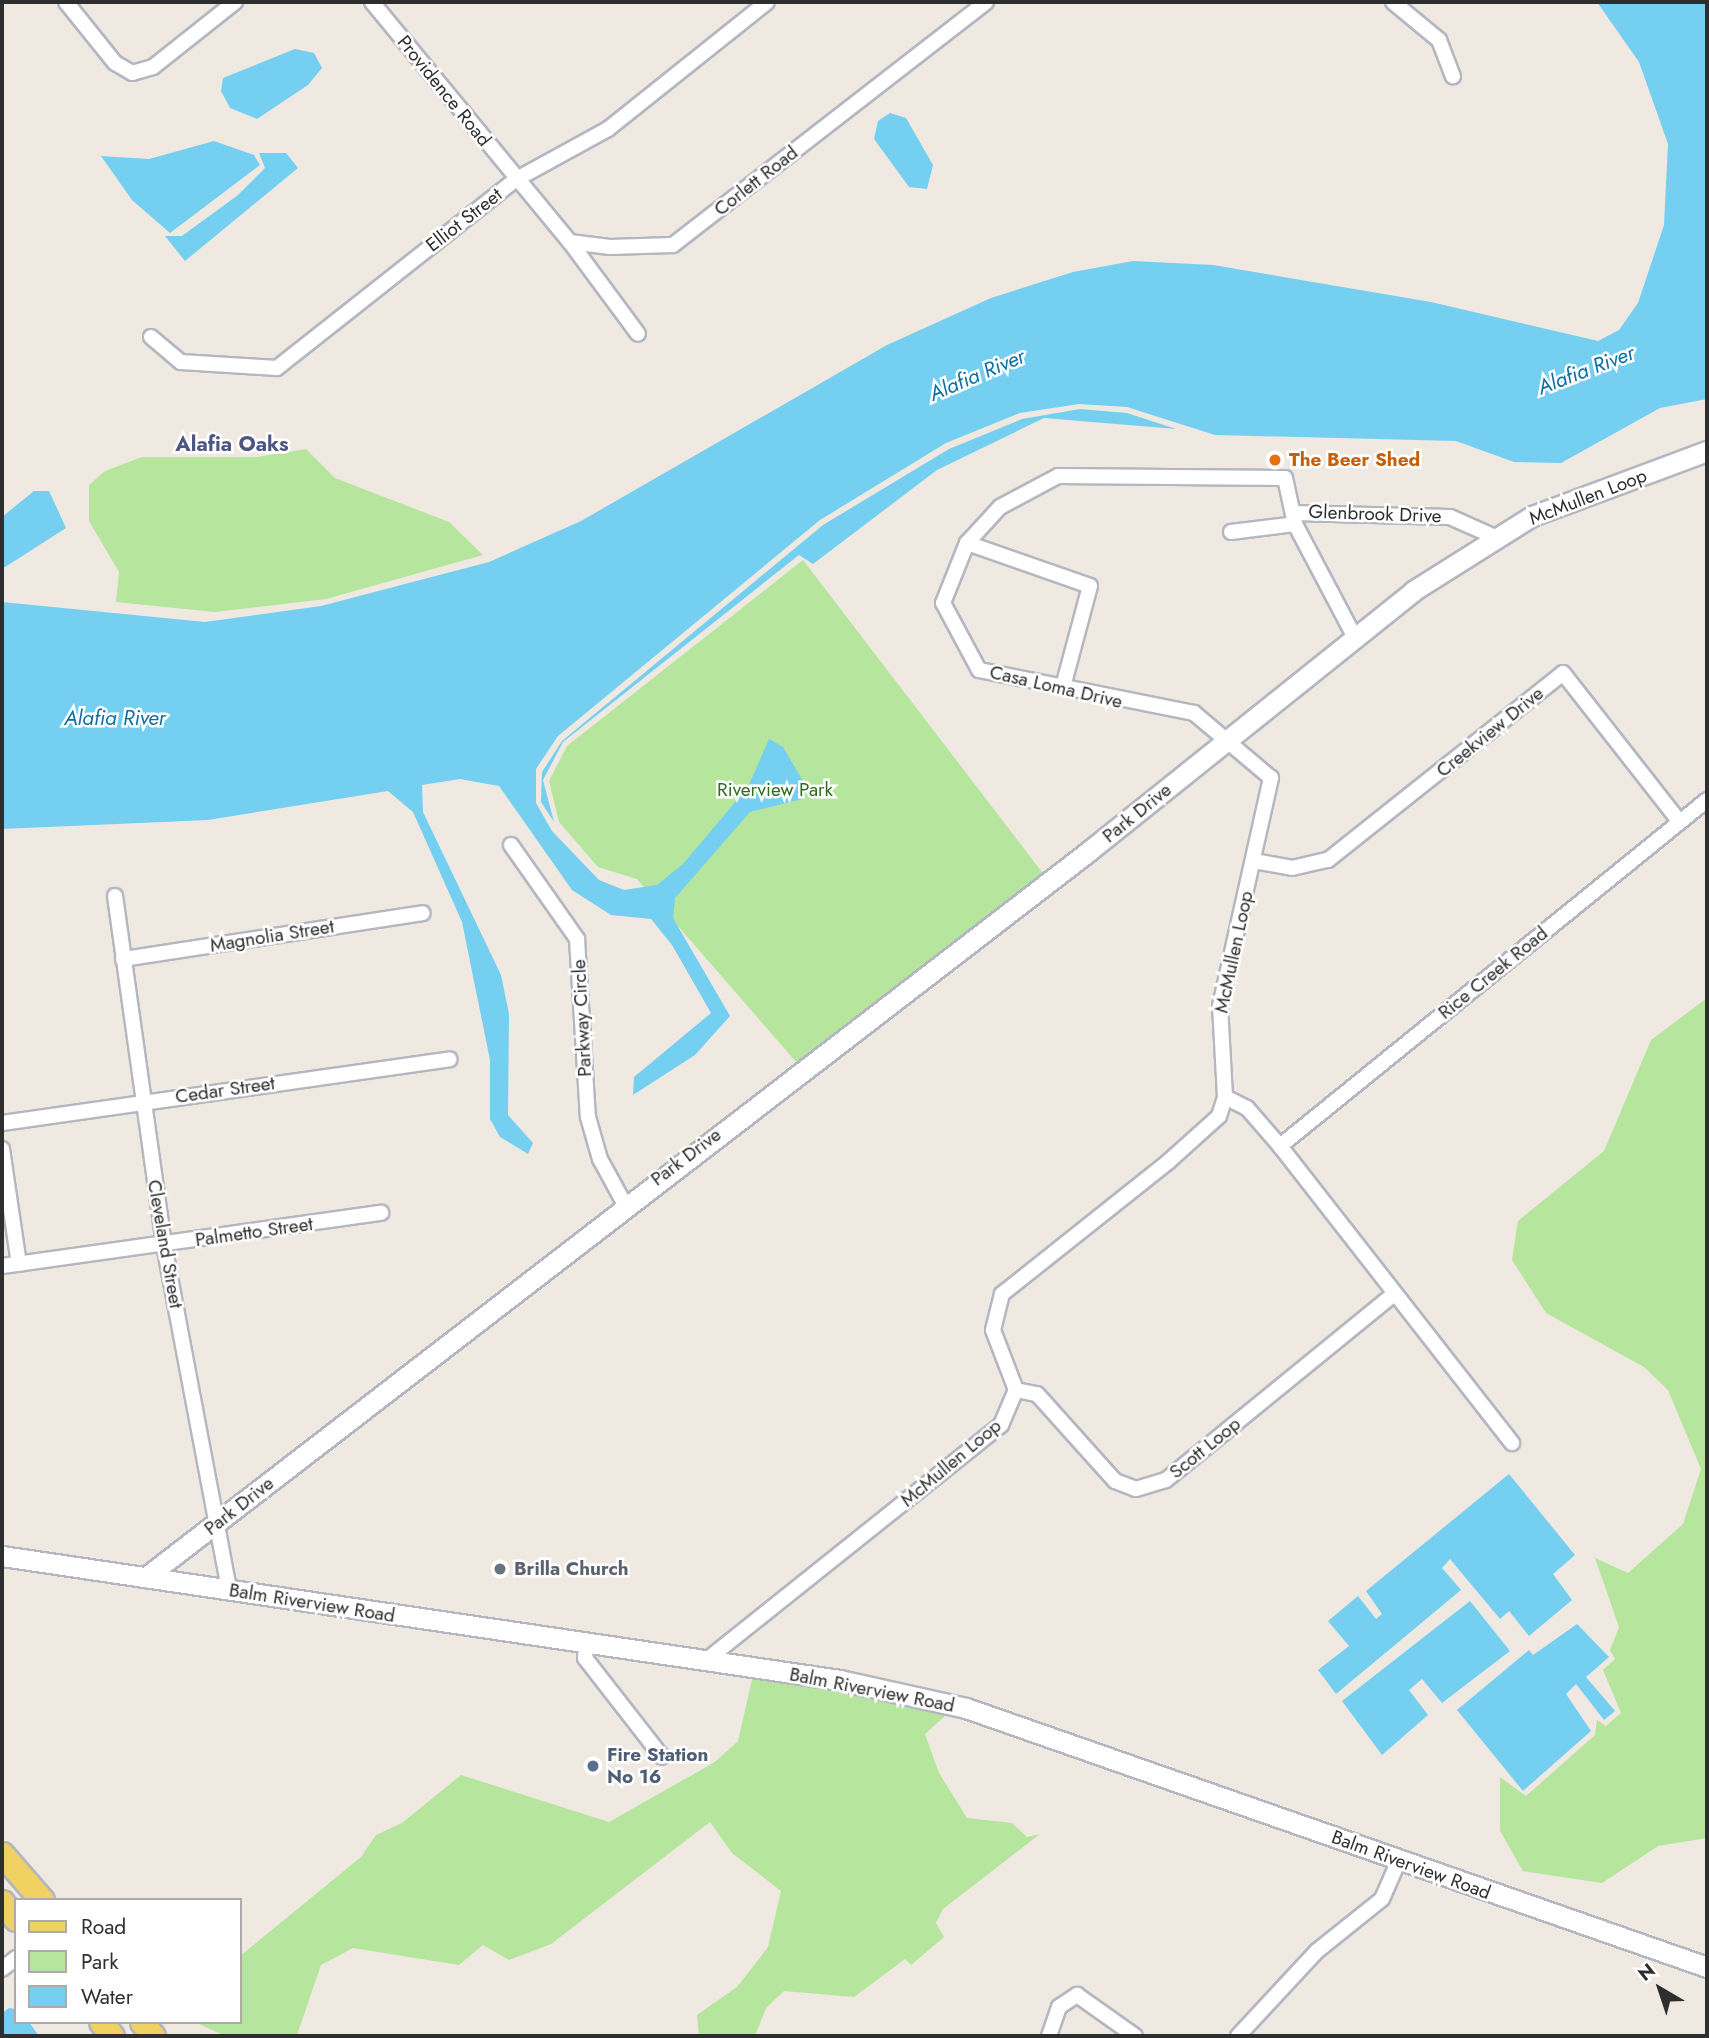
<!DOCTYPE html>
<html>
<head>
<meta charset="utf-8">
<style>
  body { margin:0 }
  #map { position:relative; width:1709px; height:2038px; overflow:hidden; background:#efe9e1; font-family:Jost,sans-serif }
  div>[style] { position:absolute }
  .green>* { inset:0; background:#b6e59e }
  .water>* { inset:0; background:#75cff0 }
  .roads { filter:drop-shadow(2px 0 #b4b7c1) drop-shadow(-2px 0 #b4b7c1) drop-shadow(0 2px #b4b7c1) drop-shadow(0 -2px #b4b7c1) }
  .street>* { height:14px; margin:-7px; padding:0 7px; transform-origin:7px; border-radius:7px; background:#fff }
  .secondary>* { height:19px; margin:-9.5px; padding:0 9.5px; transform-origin:9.5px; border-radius:9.5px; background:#fff }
  .primary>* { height:23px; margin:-11.5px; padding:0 11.5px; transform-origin:11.5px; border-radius:11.5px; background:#f2d163 }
  .dots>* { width:19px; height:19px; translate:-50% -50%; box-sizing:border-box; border:4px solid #fff; border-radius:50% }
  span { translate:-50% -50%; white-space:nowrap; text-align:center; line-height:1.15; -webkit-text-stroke:5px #fff; paint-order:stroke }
  .street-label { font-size:19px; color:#2e2e2e }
  .food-label { font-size:19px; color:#c56008; font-weight:700 }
  .left { translate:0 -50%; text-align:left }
  .park-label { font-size:19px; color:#2c6e1b }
  .worship-label { font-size:19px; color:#5b616d; font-weight:700 }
  .service-label { font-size:19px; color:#4e5e75; font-weight:700 }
  .water-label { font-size:21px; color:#0d6fa3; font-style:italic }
  .neighbourhood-label { font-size:21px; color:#4d5680; font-weight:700 }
  .frame { position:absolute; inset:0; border:4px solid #2e2e2e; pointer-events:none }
  .legend { position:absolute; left:14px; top:1898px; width:228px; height:126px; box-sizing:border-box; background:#fff; border:2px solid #ababab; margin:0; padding:9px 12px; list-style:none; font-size:21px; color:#2e2e2e }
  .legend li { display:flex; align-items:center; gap:14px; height:35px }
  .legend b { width:35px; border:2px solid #ababab }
  .north { position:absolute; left:1625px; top:1954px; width:70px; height:70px; -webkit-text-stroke:5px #fff; paint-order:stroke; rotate:321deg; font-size:19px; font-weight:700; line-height:28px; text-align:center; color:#2e2e2e }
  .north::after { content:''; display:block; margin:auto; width:24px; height:32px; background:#2e2e2e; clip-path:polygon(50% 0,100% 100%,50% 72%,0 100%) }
</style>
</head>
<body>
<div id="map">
  <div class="green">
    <div style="clip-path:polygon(306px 449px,335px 478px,449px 522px,483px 555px,326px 599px,215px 612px,116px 602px,119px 572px,89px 521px,89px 485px,105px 471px,142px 457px,257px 457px)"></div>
    <div style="clip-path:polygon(803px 560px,1045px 876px,798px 1064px,637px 879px,598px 867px,559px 822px,549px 781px,567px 746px)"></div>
    <div style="clip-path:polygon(1707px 998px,1707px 1838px,1658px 1846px,1602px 1883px,1523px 1871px,1500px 1831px,1500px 1777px,1526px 1796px,1595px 1735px,1597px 1720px,1606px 1726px,1621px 1713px,1603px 1670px,1615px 1659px,1610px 1650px,1619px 1627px,1595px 1558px,1628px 1573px,1683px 1524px,1701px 1469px,1668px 1390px,1644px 1367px,1546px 1313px,1512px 1260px,1518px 1221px,1604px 1151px,1651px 1040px)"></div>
    <div style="clip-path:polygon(753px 1675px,943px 1710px,947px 1714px,925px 1734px,939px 1773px,967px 1818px,1012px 1823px,1027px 1837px,1040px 1834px,943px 1909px,936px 1923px,944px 1937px,911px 1965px,905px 1959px,854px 1997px,784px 1991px,766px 2008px,755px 2036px,699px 2036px,697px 2015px,737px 1987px,768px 1947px,781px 1891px,732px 1853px,710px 1822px,551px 1944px,509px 1960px,483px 1945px,459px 1965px,353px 1948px,321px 1965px,297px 2035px,225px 2036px,195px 2022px,240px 2022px,240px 1956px,361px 1857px,376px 1835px,402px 1823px,461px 1775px,609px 1822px,715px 1762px,738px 1741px)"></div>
  </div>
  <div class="water">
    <div style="clip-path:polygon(1597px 2px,1707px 2px,1707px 399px,1660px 408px,1561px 463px,1514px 462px,1456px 441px,1215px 435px,1127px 407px,1079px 404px,1020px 413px,946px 443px,820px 520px,558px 736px,536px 769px,536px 803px,552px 831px,599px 880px,624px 890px,657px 885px,683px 864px,748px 787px,769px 739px,783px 747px,807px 788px,802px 799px,750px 812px,675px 898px,673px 918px,730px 1016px,695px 1055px,633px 1095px,634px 1077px,711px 1013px,672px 945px,651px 919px,611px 915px,572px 890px,499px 786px,460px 779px,422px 785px,423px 812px,501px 975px,509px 1014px,508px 1115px,533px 1143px,528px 1154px,500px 1137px,490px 1119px,490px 1060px,462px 922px,413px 812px,388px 791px,208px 820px,2px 829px,2px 602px,205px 622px,321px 606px,489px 562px,581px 521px,887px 345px,991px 298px,1073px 272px,1133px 261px,1213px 265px,1431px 302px,1598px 341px,1619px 330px,1638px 303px,1664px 225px,1668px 144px,1639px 62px)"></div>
    <div style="clip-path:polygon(295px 49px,314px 53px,322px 68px,308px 85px,257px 119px,230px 108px,221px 91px,223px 78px)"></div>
    <div style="clip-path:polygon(890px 113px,906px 118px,933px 165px,927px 189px,909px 187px,874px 139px,878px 121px)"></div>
    <div style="clip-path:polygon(214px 141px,254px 155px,260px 165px,170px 233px,132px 200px,101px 156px,149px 159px)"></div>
    <div style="clip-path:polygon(259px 153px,286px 153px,298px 168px,185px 261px,165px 236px,182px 236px,238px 195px,265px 168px)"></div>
    <div style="clip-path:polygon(1080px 409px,1127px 413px,1176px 429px,1044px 418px,937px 470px,813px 564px,799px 555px,563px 742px,543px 780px,554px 822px,541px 802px,542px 772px,562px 741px,823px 525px,949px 449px,1022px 419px)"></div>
    <div style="clip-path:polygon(34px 491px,49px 491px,66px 528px,2px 569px,2px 517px)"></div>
    <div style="clip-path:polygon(1509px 1474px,1575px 1555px,1553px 1574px,1572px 1600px,1529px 1636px,1509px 1611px,1500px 1619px,1450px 1559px,1442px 1568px,1461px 1590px,1336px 1694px,1318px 1670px,1349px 1646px,1328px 1621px,1358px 1596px,1376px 1619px,1382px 1614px,1366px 1591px)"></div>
    <div style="clip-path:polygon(1470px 1601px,1510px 1651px,1442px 1703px,1422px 1679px,1409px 1690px,1428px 1715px,1382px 1755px,1342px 1701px)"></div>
    <div style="clip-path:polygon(1577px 1624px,1609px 1657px,1586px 1677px,1615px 1711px,1604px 1720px,1576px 1684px,1566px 1694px,1591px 1731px,1523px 1791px,1457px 1710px,1529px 1650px,1533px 1655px)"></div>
    <div style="clip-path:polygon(9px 2008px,16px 2009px,16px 2022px,29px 2022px,39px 2036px,2px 2036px,2px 2013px)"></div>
  </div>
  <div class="roads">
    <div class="street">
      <div style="left:66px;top:2px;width:78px;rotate:51.2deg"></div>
      <div style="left:115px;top:63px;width:20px;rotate:30deg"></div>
      <div style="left:132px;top:73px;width:22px;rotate:-16deg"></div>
      <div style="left:153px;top:67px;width:105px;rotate:-38.4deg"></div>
      <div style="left:372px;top:2px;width:311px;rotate:50.5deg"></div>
      <div style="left:570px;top:242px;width:40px;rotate:7.1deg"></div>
      <div style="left:610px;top:247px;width:63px;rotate:-1.8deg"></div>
      <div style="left:673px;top:245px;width:396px;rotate:-37.8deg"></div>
      <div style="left:1393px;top:2px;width:60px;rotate:39.6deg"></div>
      <div style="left:1439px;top:40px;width:39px;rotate:69deg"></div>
      <div style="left:570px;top:242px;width:114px;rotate:53.5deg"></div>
      <div style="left:151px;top:337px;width:39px;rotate:40deg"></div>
      <div style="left:181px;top:362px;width:96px;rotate:3.6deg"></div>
      <div style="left:277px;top:368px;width:303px;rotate:-38.3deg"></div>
      <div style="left:515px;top:180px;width:106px;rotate:-28.7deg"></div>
      <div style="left:608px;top:129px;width:203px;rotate:-38.6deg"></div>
      <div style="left:1293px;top:513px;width:157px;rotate:1.5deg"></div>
      <div style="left:1450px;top:517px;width:49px;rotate:24deg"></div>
      <div style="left:1231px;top:532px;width:64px;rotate:-7.1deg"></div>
      <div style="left:967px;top:543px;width:130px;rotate:19.3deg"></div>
      <div style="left:1090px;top:586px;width:105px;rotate:105deg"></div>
      <div style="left:511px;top:845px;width:115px;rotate:54.9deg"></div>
      <div style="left:577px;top:939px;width:178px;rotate:86.5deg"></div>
      <div style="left:588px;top:1117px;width:44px;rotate:74.1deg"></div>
      <div style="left:600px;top:1159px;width:50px;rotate:61.4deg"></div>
      <div style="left:1254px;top:861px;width:39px;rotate:10deg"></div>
      <div style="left:1292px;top:868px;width:37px;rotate:-13deg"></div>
      <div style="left:1328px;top:860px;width:300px;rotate:-38.5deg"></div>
      <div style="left:1563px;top:673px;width:189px;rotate:51.9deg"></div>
      <div style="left:115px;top:896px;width:352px;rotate:82deg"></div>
      <div style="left:164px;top:1245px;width:351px;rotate:79.3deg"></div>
      <div style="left:123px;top:959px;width:303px;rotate:-8.7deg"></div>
      <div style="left:1225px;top:1097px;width:25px;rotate:27deg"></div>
      <div style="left:1247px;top:1108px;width:50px;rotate:49deg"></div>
      <div style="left:1280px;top:1146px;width:377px;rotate:52deg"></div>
      <div style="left:2px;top:1123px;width:452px;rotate:-8.1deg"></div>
      <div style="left:1280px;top:1146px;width:550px;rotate:-39.02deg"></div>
      <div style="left:2px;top:1149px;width:116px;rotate:81.6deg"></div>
      <div style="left:2px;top:1266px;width:383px;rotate:-8deg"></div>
      <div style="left:1016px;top:1390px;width:21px;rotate:11deg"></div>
      <div style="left:1037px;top:1394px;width:117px;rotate:48.1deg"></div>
      <div style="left:1115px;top:1481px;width:22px;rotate:21deg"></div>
      <div style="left:1136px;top:1489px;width:31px;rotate:-17deg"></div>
      <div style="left:1166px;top:1480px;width:294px;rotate:-39.2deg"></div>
      <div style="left:586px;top:1645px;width:13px;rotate:94deg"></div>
      <div style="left:585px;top:1658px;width:125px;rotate:52.1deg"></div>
      <div style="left:704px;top:1662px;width:380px;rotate:-38.6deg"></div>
      <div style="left:1001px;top:1425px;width:38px;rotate:-67deg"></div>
      <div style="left:1016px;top:1390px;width:64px;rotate:-111deg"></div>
      <div style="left:993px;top:1330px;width:37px;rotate:-76deg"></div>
      <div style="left:1002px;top:1294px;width:212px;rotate:-38.5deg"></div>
      <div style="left:1168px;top:1162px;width:69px;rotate:-42deg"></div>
      <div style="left:1219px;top:1116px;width:20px;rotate:-72deg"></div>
      <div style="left:1225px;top:1097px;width:91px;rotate:-93.1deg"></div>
      <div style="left:1220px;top:1006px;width:234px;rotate:-77.4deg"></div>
      <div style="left:1271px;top:778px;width:101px;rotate:-139.8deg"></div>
      <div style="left:1194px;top:713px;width:219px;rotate:-168.7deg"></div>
      <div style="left:979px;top:670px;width:76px;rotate:-118.2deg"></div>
      <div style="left:943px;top:603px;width:65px;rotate:-68.2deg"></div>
      <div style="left:967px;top:543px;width:49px;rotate:-47.5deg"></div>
      <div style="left:1000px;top:507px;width:66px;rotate:-28.1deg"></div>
      <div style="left:1058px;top:476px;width:227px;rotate:0.5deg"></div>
      <div style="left:1285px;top:478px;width:47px;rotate:77.7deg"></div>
      <div style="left:1295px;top:524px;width:127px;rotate:62.2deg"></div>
      <div style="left:2px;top:1969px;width:18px;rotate:-38deg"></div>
      <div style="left:1049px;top:2036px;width:31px;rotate:-71deg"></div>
      <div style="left:1059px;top:2007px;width:22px;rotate:-34deg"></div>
      <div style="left:1077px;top:1995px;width:71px;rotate:35.3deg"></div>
      <div style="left:1238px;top:2036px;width:116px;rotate:-47.1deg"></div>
      <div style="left:1317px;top:1951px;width:83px;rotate:-38.7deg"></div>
      <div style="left:1382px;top:1899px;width:43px;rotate:-66.4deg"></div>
    </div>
    <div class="secondary">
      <div style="left:2px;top:1556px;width:847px;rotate:8.42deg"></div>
      <div style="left:840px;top:1680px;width:129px;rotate:12.5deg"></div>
      <div style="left:966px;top:1708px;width:785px;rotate:19.27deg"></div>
      <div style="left:146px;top:1577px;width:1190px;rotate:-37.59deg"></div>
      <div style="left:1089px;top:851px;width:415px;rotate:-38.7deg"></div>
      <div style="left:1413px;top:591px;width:141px;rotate:-32.2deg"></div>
      <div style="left:1532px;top:516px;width:187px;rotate:-20.4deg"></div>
    </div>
    <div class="primary">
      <div style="left:2px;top:1854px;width:61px;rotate:49deg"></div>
      <div style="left:2px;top:1902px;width:22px;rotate:51deg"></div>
      <div style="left:101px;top:2022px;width:18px;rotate:52deg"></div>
      <div style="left:142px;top:2022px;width:18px;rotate:52deg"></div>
    </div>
  </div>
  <div class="dots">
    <div style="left:1275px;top:460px;background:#e8710a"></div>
    <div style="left:500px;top:1569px;background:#6b7280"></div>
    <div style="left:593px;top:1766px;background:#5c6f8a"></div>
  </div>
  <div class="street-label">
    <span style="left:444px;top:91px;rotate:51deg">Providence Road</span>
    <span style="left:756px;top:181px;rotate:-38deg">Corlett Road</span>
    <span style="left:464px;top:220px;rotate:-38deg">Elliot Street</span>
    <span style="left:1588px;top:497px;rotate:-21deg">McMullen Loop</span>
    <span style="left:1375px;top:514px;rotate:2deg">Glenbrook Drive</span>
    <span style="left:1056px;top:687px;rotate:13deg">Casa Loma Drive</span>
    <span style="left:1490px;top:732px;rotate:-39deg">Creekview Drive</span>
    <span style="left:1137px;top:813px;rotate:-39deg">Park Drive</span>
    <span style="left:272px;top:936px;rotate:-9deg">Magnolia Street</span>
    <span style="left:1234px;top:952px;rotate:-78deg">McMullen Loop</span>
    <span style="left:1493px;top:973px;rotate:-39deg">Rice Creek Road</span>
    <span style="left:582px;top:1018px;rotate:-93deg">Parkway Circle</span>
    <span style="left:225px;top:1090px;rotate:-8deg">Cedar Street</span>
    <span style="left:686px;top:1157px;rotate:-37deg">Park Drive</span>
    <span style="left:254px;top:1232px;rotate:-8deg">Palmetto Street</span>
    <span style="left:165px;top:1244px;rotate:80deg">Cleveland Street</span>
    <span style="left:1205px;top:1448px;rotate:-39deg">Scott Loop</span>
    <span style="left:951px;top:1463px;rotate:-40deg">McMullen Loop</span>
    <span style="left:239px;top:1506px;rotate:-38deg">Park Drive</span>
    <span style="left:312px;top:1603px;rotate:9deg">Balm Riverview Road</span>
    <span style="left:872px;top:1690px;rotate:11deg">Balm Riverview Road</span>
    <span style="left:1411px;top:1865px;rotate:20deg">Balm Riverview Road</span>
  </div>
  <div class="food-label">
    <span class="left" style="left:1289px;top:460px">The Beer Shed</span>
  </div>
  <div class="park-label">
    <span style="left:775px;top:790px">Riverview Park</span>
  </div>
  <div class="worship-label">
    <span class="left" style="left:514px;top:1569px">Brilla Church</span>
  </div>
  <div class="service-label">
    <span class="left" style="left:607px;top:1766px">Fire Station<br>No 16</span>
  </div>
  <div class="water-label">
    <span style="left:1586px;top:370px;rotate:-21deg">Alafia River</span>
    <span style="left:977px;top:375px;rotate:-23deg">Alafia River</span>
    <span style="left:115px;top:718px">Alafia River</span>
  </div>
  <div class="neighbourhood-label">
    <span style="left:232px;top:444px">Alafia Oaks</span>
  </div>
  <div class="frame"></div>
  <ul class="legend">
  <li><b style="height:9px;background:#f2d163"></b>Road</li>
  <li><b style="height:19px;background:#b6e59e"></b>Park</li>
  <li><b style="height:19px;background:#75cff0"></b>Water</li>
  </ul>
  <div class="north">N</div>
</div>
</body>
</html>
